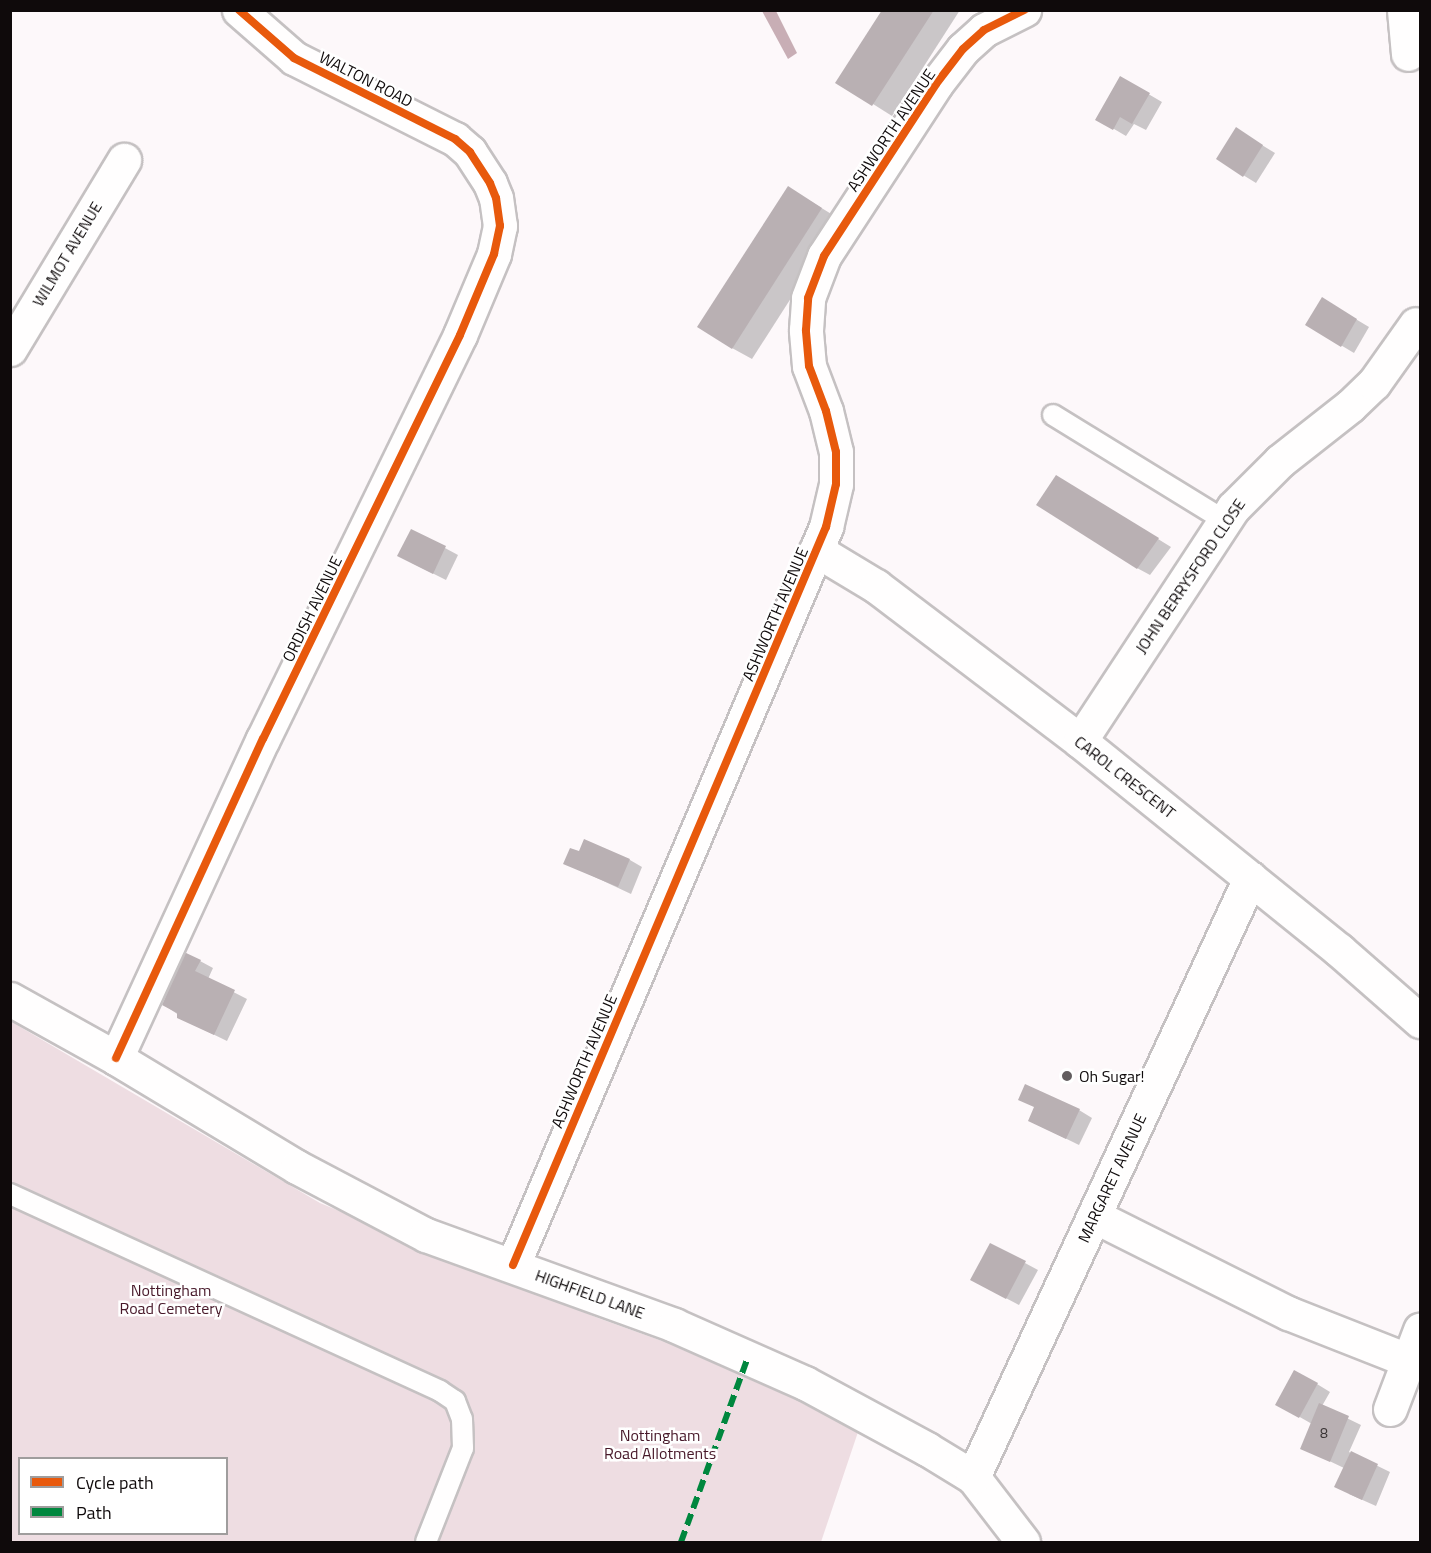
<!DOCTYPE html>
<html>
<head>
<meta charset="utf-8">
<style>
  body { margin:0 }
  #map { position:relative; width:1431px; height:1553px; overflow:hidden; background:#fdf8fa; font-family:"Titillium Web",sans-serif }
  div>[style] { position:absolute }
  .green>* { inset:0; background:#eedde2 }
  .water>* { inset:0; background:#c8aeb5 }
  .shadow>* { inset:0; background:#0003 }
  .building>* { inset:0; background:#b9b0b3 }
  .roads { filter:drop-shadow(2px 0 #c5c1c2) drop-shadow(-2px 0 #c5c1c2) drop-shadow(0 2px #c5c1c2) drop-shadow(0 -2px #c5c1c2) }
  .lane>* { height:20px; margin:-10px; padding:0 10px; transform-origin:10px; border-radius:10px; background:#fffefe }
  .street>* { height:33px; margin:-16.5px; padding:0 16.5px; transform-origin:16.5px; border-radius:16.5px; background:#fffefe }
  .quiet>* { height:6px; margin-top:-3px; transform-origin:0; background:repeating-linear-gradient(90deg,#00873e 0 12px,transparent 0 18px) }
  .cycleway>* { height:8px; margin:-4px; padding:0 4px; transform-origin:4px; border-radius:4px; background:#e8590c }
  .dots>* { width:16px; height:16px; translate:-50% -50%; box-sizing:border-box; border:3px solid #fff; border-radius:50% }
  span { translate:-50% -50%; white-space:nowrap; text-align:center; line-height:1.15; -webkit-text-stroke:5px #fff; paint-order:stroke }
  .number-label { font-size:14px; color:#3a3435 }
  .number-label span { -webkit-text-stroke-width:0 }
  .street-label { font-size:16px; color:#0f0a0b }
  .poi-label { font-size:16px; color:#0f0a0b }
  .left { translate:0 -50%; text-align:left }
  .park-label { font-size:16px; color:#471829 }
  .frame { position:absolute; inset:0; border:12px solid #0f0a0b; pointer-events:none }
  .legend { position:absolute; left:18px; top:1457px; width:210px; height:78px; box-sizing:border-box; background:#fff; border:2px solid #9f9d9d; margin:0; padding:8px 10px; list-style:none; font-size:18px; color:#0f0a0b }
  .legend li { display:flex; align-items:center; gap:12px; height:30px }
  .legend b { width:30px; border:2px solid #9f9d9d }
</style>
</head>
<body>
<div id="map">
  <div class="green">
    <div style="clip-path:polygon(evenodd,10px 1021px,320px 1203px,598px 1318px,729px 1365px,858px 1432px,821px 1542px,11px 1542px,10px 1021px,20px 1458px,226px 1458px,226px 1534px,20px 1534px,20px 1458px)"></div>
  </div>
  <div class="water">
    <div style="clip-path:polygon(762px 11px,776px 11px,797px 53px,788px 59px)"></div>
  </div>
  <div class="shadow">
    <div style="clip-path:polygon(883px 10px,960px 10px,892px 116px,873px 104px)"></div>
    <div style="clip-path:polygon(1121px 78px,1162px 102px,1146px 130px,1134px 124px,1126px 136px,1097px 119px)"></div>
    <div style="clip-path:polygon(1249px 137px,1275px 153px,1256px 183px,1243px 175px)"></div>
    <div style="clip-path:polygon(807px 199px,841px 220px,752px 359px,732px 348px)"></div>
    <div style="clip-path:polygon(1322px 299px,1369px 327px,1354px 353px,1307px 325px)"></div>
    <div style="clip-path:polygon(1069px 484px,1171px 547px,1150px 575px,1137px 568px)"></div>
    <div style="clip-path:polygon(445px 548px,458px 555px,446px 580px,412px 563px)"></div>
    <div style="clip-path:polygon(630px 860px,642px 867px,631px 894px,565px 863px)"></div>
    <div style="clip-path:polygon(200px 961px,213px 968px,208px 979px,247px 999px,227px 1041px,192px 1024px,164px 1005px)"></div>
    <div style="clip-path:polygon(1035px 1108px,1079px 1110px,1092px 1118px,1079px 1145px,1030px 1121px)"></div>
    <div style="clip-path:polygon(1025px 1263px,1038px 1270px,1019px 1305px,985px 1287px)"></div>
    <div style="clip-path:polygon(1317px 1384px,1330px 1392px,1322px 1406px,1361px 1425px,1349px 1452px,1390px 1472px,1376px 1506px,1349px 1494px,1344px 1468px,1302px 1448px,1312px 1424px,1277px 1404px)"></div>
  </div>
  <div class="building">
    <div style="clip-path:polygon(882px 10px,934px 10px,872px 106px,835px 83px)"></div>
    <div style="clip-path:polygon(1120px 76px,1150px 93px,1132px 124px,1120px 117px,1113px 130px,1095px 120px)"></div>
    <div style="clip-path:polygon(1236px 127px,1263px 145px,1243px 177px,1216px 159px)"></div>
    <div style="clip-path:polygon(788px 186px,822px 208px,732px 349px,697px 327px)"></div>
    <div style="clip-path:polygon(1322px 297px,1357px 319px,1341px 347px,1305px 325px)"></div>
    <div style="clip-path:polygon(1056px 475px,1159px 538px,1137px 569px,1036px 505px)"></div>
    <div style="clip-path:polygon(411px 529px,446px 546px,433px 574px,397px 556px)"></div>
    <div style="clip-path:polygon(584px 839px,630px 859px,618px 887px,563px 864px,570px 848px,579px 851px)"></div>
    <div style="clip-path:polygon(184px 952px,201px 960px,195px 971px,235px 990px,214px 1035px,177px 1018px,177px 1013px,162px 1005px)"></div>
    <div style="clip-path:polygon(1025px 1084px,1080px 1109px,1066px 1139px,1028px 1121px,1034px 1107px,1018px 1100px)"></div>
    <div style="clip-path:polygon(990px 1243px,1026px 1261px,1006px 1299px,970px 1280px)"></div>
    <div style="clip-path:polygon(1294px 1370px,1318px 1383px,1299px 1418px,1275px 1405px)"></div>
    <div style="clip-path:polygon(1319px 1403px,1349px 1416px,1330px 1462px,1300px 1449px)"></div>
    <div style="clip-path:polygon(1351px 1451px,1378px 1464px,1362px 1500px,1334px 1487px)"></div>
  </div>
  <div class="roads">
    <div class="lane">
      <div style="left:1053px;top:415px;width:201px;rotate:31.6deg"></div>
      <div style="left:10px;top:1194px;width:473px;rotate:24.6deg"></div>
      <div style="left:440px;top:1391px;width:18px;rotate:34deg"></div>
      <div style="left:455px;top:1401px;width:19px;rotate:69deg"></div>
      <div style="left:462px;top:1419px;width:29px;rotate:88deg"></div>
      <div style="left:463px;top:1448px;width:101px;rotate:111.5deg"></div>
    </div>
    <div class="street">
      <div style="left:1404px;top:10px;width:44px;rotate:84.8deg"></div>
      <div style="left:10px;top:349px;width:221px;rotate:-58.9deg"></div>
      <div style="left:816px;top:550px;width:70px;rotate:31deg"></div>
      <div style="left:876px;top:586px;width:256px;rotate:37.2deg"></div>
      <div style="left:1080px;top:741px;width:333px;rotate:38.9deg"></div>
      <div style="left:1339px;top:950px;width:108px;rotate:41.2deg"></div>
      <div style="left:1080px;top:741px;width:279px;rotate:-56.7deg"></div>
      <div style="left:1233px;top:508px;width:66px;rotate:-45deg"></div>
      <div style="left:1280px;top:461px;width:89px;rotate:-38.2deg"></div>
      <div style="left:1350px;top:406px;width:33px;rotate:-44deg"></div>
      <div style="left:1374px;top:383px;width:72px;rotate:-54.6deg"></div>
      <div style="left:10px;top:999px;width:121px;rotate:29.1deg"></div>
      <div style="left:116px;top:1058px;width:211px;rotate:31.1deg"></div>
      <div style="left:297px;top:1167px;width:146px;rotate:27.8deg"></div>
      <div style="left:426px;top:1235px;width:264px;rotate:19.9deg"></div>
      <div style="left:674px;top:1325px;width:143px;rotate:23.9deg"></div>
      <div style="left:805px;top:1383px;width:139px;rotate:28.4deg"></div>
      <div style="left:927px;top:1449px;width:54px;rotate:31.3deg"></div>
      <div style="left:973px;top:1477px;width:82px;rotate:52.4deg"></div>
      <div style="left:116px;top:1058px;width:351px;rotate:-65.3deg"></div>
      <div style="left:263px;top:739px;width:449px;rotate:-64deg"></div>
      <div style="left:460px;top:335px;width:88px;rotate:-67.2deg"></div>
      <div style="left:494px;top:254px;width:29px;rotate:-78deg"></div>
      <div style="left:500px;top:226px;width:28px;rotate:-98deg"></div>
      <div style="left:496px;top:198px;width:16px;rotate:-112deg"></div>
      <div style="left:490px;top:183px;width:37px;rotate:-123deg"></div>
      <div style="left:470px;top:152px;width:20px;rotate:-139deg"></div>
      <div style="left:455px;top:139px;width:180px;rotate:-153.3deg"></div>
      <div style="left:294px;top:58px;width:73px;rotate:-138.9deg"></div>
      <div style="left:1094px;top:1216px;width:217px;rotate:26.6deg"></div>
      <div style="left:1288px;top:1313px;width:131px;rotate:21.5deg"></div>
      <div style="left:513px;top:1265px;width:802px;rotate:-67.02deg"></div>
      <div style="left:826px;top:527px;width:44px;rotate:-76.9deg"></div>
      <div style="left:836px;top:484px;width:32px;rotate:-90deg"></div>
      <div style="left:836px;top:452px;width:42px;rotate:-103.7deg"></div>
      <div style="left:826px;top:411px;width:48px;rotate:-110.7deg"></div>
      <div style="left:809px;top:366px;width:36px;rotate:-95deg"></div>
      <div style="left:806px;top:330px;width:32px;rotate:-86deg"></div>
      <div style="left:808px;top:298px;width:45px;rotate:-69.1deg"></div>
      <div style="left:824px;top:256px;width:205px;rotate:-56.9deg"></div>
      <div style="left:936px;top:84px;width:44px;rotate:-52.4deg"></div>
      <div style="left:963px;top:49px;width:28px;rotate:-42deg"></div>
      <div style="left:984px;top:30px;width:45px;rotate:-26.6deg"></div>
      <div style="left:1390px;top:1409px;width:85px;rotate:-69.2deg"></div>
      <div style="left:973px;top:1477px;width:660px;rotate:-65.18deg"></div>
    </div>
  </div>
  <div class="quiet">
    <div style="left:681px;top:1542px;width:197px;rotate:-70.1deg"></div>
  </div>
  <div class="cycleway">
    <div style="left:116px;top:1058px;width:351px;rotate:-65.3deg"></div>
    <div style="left:263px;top:739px;width:449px;rotate:-64deg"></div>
    <div style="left:460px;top:335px;width:88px;rotate:-67.2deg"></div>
    <div style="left:494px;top:254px;width:29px;rotate:-78deg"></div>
    <div style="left:500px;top:226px;width:28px;rotate:-98deg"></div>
    <div style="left:496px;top:198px;width:16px;rotate:-112deg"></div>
    <div style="left:490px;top:183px;width:37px;rotate:-123deg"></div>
    <div style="left:470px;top:152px;width:20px;rotate:-139deg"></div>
    <div style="left:455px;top:139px;width:180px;rotate:-153.3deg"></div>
    <div style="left:294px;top:58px;width:73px;rotate:-138.9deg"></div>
    <div style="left:513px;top:1265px;width:802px;rotate:-67.02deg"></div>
    <div style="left:826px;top:527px;width:44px;rotate:-76.9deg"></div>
    <div style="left:836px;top:484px;width:32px;rotate:-90deg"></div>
    <div style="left:836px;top:452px;width:42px;rotate:-103.7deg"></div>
    <div style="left:826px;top:411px;width:48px;rotate:-110.7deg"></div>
    <div style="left:809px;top:366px;width:36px;rotate:-95deg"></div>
    <div style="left:806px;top:330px;width:32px;rotate:-86deg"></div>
    <div style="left:808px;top:298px;width:45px;rotate:-69.1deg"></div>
    <div style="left:824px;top:256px;width:205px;rotate:-56.9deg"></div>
    <div style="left:936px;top:84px;width:44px;rotate:-52.4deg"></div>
    <div style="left:963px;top:49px;width:28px;rotate:-42deg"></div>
    <div style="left:984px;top:30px;width:45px;rotate:-26.6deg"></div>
  </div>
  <div class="dots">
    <div style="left:1067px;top:1076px;background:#625d5f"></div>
  </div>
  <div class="number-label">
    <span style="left:1324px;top:1433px">8</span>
  </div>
  <div class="street-label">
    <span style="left:366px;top:79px;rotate:27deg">WALTON ROAD</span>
    <span style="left:891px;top:130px;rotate:-56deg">ASHWORTH AVENUE</span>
    <span style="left:67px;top:254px;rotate:-59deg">WILMOT AVENUE</span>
    <span style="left:1190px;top:576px;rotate:-56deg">JOHN BERRYSFORD CLOSE</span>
    <span style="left:312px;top:609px;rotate:-64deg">ORDISH AVENUE</span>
    <span style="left:775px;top:614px;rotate:-67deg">ASHWORTH AVENUE</span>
    <span style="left:1125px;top:777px;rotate:38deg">CAROL CRESCENT</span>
    <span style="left:584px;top:1061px;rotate:-67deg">ASHWORTH AVENUE</span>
    <span style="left:1112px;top:1178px;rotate:-65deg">MARGARET AVENUE</span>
    <span style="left:590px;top:1294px;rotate:20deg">HIGHFIELD LANE</span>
  </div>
  <div class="poi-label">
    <span class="left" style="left:1079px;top:1076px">Oh Sugar!</span>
  </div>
  <div class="park-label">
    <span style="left:171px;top:1299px">Nottingham<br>Road Cemetery</span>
    <span style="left:660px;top:1444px">Nottingham<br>Road Allotments</span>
  </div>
  <div class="frame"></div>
  <ul class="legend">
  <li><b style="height:8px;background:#e8590c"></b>Cycle path</li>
  <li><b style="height:8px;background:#00873e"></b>Path</li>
  </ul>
</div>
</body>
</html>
